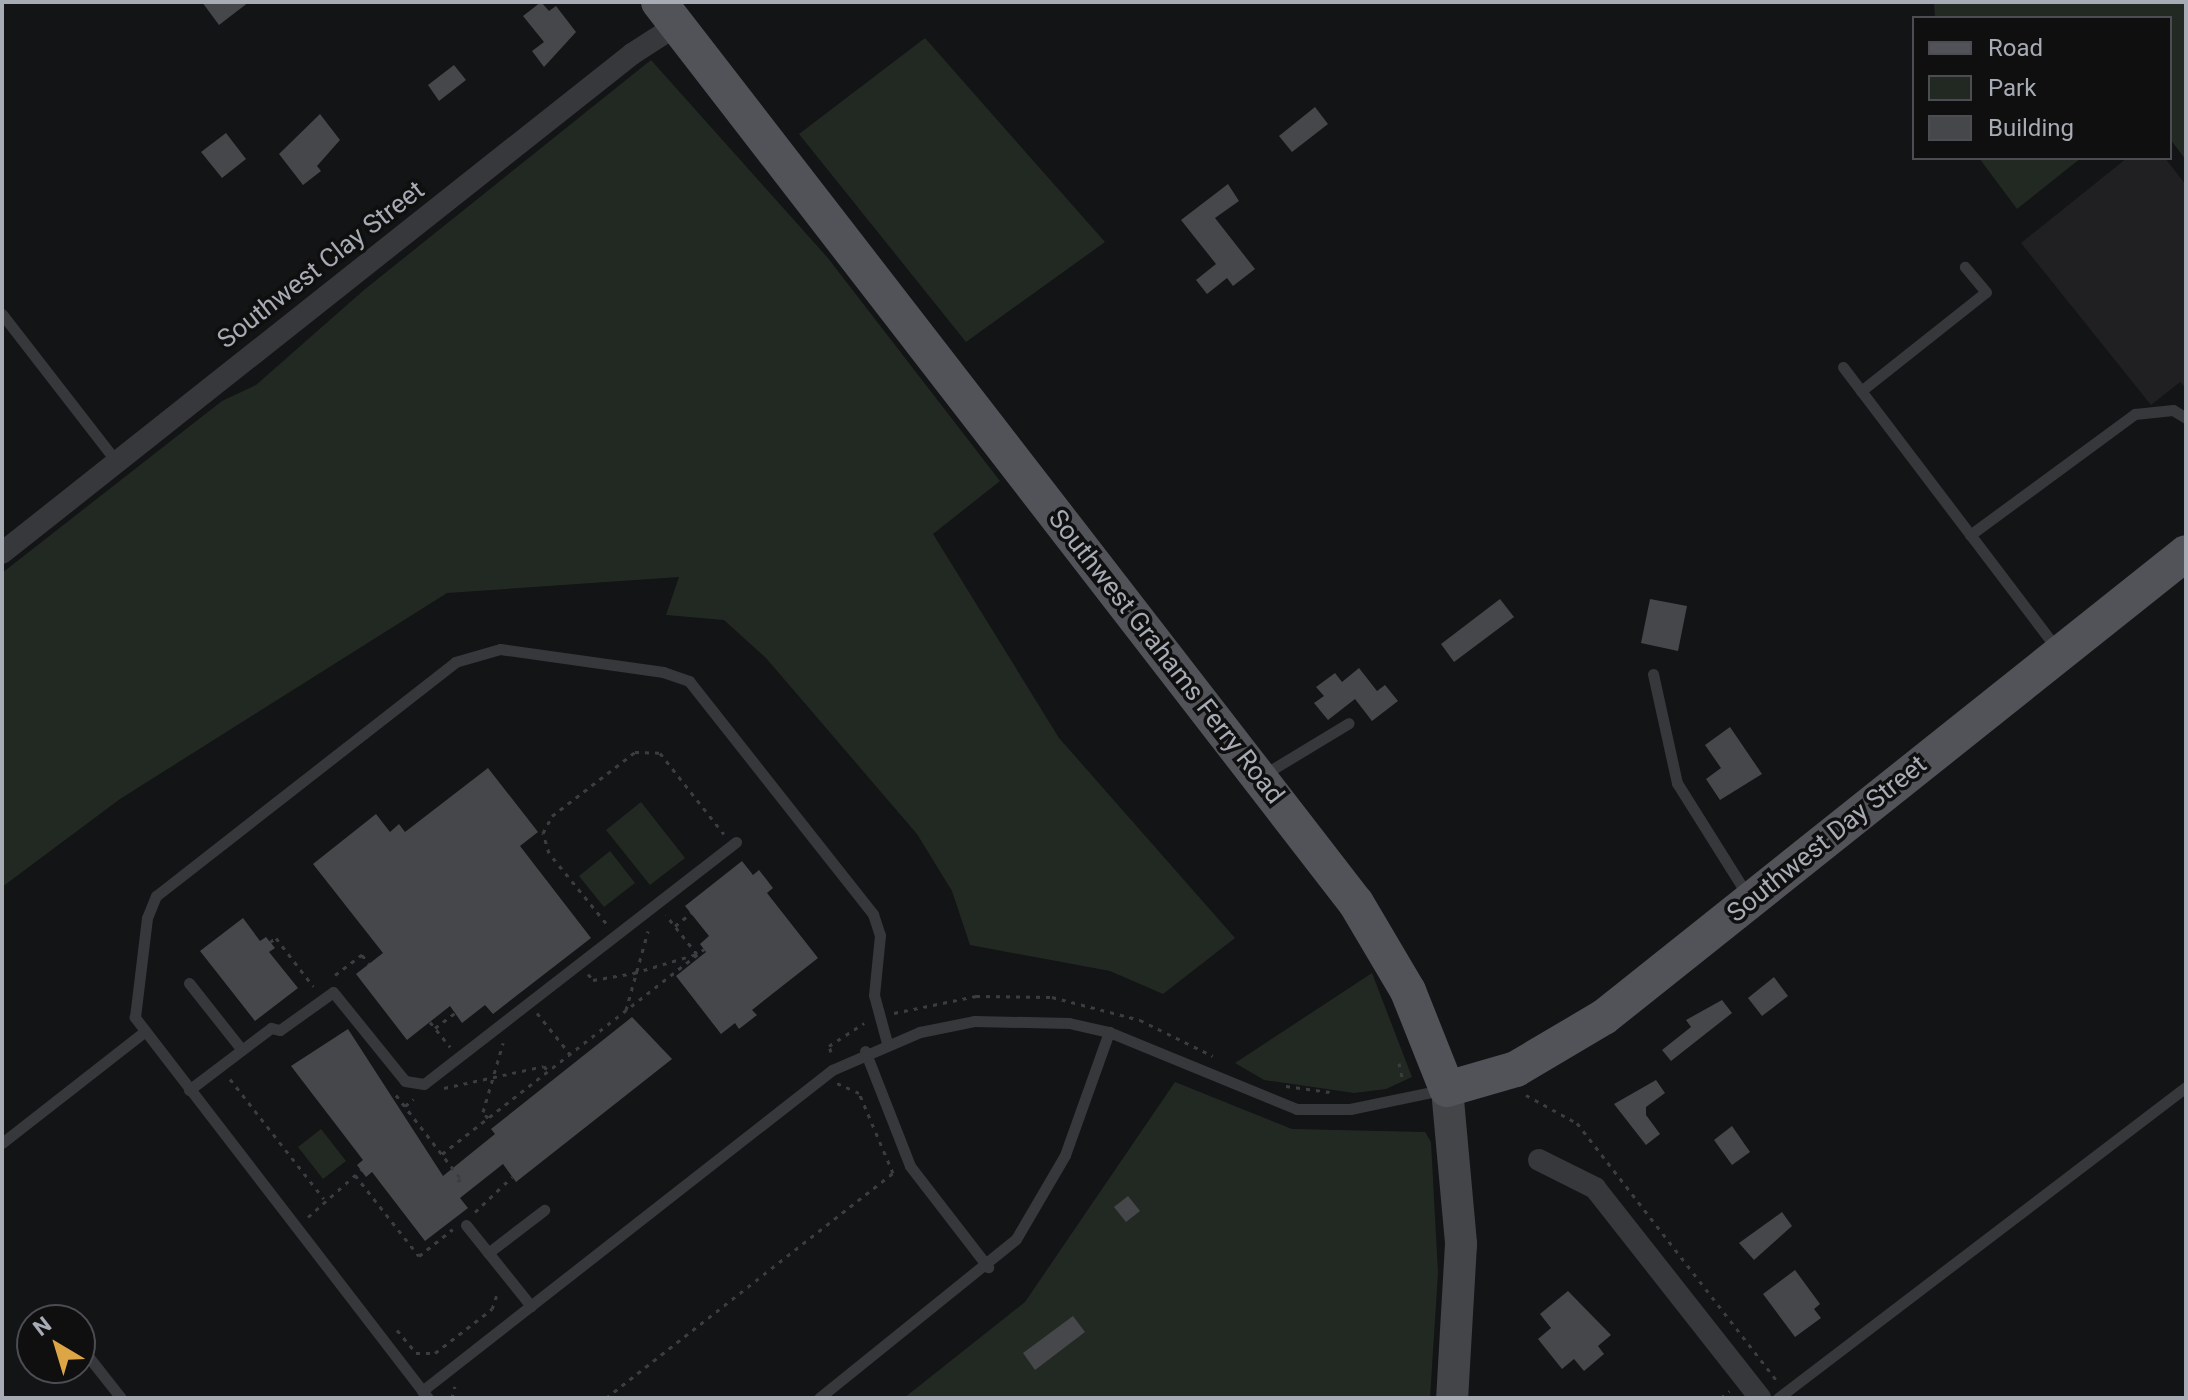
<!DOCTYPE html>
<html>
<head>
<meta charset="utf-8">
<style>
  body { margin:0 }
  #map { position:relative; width:2188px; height:1400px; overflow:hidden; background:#131415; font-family:Roboto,sans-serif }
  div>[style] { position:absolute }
  .built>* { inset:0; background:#202022 }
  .green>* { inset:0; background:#222923 }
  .building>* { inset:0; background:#46474a }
  .path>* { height:3px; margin-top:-1.5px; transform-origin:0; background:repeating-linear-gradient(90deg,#3b3d40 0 4px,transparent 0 10px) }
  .lane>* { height:11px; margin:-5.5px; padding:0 5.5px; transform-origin:5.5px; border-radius:5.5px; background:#37383b }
  .street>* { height:22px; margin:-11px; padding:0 11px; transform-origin:11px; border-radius:11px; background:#37383b }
  .secondary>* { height:32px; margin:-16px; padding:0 16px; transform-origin:16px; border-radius:16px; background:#434549 }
  .primary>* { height:36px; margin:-18px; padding:0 18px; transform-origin:18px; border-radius:18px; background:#515358 }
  span { translate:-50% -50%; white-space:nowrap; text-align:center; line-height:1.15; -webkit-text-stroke:7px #0f0f10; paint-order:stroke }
  .street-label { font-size:26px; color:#a7abb4 }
  .frame { position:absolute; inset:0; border:4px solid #a7abb4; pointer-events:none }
  .legend { position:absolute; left:1912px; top:16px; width:260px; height:144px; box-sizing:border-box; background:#0f0f10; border:2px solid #4c4d52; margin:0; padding:10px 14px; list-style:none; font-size:24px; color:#a7abb4 }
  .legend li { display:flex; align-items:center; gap:16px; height:40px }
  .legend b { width:40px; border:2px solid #4c4d52 }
  .north { position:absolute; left:16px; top:1304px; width:80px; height:80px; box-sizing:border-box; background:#0f0f10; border:2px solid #4c4d52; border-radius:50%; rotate:322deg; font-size:22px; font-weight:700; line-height:32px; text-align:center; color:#a7abb4 }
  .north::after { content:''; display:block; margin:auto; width:28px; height:36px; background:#dca545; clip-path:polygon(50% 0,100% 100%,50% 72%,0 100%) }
</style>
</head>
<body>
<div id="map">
  <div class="built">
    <div style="clip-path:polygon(2127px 158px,2165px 158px,2186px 185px,2186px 388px,2180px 382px,2151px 405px,2021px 243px)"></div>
  </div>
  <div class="green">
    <div style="clip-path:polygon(1934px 2px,2186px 2px,2186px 160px,2170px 139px,2170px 18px,1935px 18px)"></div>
    <div style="clip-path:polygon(925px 38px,1105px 242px,966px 342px,799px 134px)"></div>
    <div style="clip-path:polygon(651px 60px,827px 257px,1000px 481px,933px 534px,1059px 738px,1235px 938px,1163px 994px,1110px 971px,970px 945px,952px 891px,917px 834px,766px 658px,724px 620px,666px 615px,679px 577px,447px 593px,120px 799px,2px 887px,2px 573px,222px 401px,256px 385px,364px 290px)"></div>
    <div style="clip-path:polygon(1979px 158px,2081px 158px,2017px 209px)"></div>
    <div style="clip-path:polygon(641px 802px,685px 858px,650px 885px,606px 830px)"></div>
    <div style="clip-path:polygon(610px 851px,635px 883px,604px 907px,579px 876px)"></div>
    <div style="clip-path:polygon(1372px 973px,1412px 1077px,1386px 1089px,1354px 1093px,1264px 1080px,1235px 1063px)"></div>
    <div style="clip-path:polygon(1175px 1082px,1292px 1129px,1425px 1132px,1431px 1142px,1438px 1273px,1430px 1398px,904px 1398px,1025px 1302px)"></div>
    <div style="clip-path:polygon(321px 1129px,346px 1161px,323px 1179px,298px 1147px)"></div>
  </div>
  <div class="building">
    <div style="clip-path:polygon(202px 2px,249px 2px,219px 25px)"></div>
    <div style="clip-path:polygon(541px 2px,549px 11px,556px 6px,576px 32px,544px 67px,532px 51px,544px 42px,523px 16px)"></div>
    <div style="clip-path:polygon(454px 65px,466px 80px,439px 101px,428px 85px)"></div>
    <div style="clip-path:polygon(1315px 107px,1328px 124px,1292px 152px,1279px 136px)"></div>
    <div style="clip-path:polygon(320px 114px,340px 140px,317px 166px,321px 171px,303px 185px,279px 154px)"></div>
    <div style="clip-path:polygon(226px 133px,246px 159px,222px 178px,201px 152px)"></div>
    <div style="clip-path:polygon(1228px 184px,1239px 201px,1215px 218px,1255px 269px,1233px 286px,1227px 278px,1207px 294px,1196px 280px,1216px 264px,1181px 220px)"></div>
    <div style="clip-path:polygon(1500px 599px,1514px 617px,1454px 662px,1441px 644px)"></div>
    <div style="clip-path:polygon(1650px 599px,1687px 606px,1678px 651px,1641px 643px)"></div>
    <div style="clip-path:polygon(1359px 668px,1377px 691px,1385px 685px,1398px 701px,1372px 721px,1355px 699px,1328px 720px,1314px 703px,1324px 696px,1316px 687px,1335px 673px,1342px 682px)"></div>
    <div style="clip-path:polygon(1730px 727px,1762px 774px,1720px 800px,1706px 779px,1721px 768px,1705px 745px)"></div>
    <div style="clip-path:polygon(488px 768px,538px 832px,520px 846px,591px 938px,493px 1014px,485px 1005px,462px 1023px,450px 1006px,407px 1040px,356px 974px,383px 953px,313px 864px,376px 814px,390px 832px,399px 824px,405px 832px)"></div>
    <div style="clip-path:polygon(742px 861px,753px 875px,759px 870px,773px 888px,767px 893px,818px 958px,752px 1010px,757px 1015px,739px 1029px,735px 1023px,721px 1034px,676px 976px,706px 952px,700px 944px,709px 936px,685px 906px)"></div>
    <div style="clip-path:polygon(243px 918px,260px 941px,266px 937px,275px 948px,269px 952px,298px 988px,255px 1021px,200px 951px)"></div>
    <div style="clip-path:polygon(1774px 977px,1788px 996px,1762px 1016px,1748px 998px)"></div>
    <div style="clip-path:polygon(1722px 1000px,1732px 1013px,1671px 1061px,1662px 1050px,1691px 1027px,1686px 1020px)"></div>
    <div style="clip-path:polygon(632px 1017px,672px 1059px,516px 1182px,503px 1164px,460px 1198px,468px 1208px,425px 1241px,372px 1172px,366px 1177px,357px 1165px,363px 1160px,291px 1066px,348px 1029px,443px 1176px,495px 1134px,491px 1129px)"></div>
    <div style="clip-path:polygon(1656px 1080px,1665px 1093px,1646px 1107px,1646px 1115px,1660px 1134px,1646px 1145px,1614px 1104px)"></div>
    <div style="clip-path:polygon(1732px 1126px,1750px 1152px,1732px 1165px,1714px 1140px)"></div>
    <div style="clip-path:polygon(1128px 1196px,1140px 1211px,1126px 1222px,1114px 1207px)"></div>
    <div style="clip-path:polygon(1782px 1212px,1792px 1226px,1754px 1260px,1739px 1243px)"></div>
    <div style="clip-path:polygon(1795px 1270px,1820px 1304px,1814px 1309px,1821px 1318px,1795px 1337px,1763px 1294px)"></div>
    <div style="clip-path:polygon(1568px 1291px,1611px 1335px,1598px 1346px,1604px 1354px,1584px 1371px,1574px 1359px,1562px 1369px,1538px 1339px,1551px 1328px,1540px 1314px)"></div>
    <div style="clip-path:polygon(1073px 1316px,1085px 1332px,1035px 1370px,1023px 1353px)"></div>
  </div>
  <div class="path">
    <div style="left:606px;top:923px;width:90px;rotate:-129.2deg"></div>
    <div style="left:549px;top:853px;width:21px;rotate:-107deg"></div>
    <div style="left:543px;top:833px;width:19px;rotate:-62deg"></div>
    <div style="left:552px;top:816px;width:105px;rotate:-37.6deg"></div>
    <div style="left:635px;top:752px;width:25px;rotate:2deg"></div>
    <div style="left:660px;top:753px;width:103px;rotate:51.7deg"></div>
    <div style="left:675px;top:926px;width:21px;rotate:-39deg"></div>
    <div style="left:270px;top:942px;width:7px;rotate:-34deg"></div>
    <div style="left:276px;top:938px;width:61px;rotate:52.4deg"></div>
    <div style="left:588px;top:974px;width:8px;rotate:50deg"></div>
    <div style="left:593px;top:980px;width:42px;rotate:-9.7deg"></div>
    <div style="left:634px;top:973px;width:66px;rotate:-16.8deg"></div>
    <div style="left:697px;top:954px;width:50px;rotate:-128.5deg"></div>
    <div style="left:335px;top:975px;width:34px;rotate:-37deg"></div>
    <div style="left:362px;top:955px;width:11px;rotate:52deg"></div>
    <div style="left:626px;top:1010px;width:82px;rotate:-74.4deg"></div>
    <div style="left:537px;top:1013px;width:53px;rotate:51.2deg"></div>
    <div style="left:894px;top:1013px;width:84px;rotate:-11.7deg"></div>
    <div style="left:976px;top:996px;width:76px;rotate:0.8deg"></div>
    <div style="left:1052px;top:997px;width:91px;rotate:14.6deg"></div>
    <div style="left:1140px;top:1020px;width:81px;rotate:26.3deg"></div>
    <div style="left:430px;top:1022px;width:32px;rotate:51deg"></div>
    <div style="left:435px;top:1028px;width:25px;rotate:-37deg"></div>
    <div style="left:831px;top:1052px;width:6px;rotate:-108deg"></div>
    <div style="left:829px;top:1046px;width:42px;rotate:-33.3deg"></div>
    <div style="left:1399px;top:1063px;width:19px;rotate:78deg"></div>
    <div style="left:230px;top:1079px;width:152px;rotate:51.9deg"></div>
    <div style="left:1286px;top:1086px;width:44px;rotate:7.8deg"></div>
    <div style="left:444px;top:1088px;width:102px;rotate:-12.4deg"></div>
    <div style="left:544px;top:1066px;width:5px;rotate:53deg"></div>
    <div style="left:396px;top:1095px;width:106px;rotate:52.3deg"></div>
    <div style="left:461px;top:1179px;width:5px;rotate:143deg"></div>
    <div style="left:1526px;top:1095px;width:58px;rotate:28.8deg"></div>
    <div style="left:1577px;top:1123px;width:325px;rotate:52.2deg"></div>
    <div style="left:405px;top:1106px;width:11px;rotate:-38deg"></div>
    <div style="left:488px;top:1118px;width:8px;rotate:-130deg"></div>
    <div style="left:483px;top:1112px;width:72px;rotate:-73.8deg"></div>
    <div style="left:442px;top:1154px;width:333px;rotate:-38deg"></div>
    <div style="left:355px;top:1175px;width:103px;rotate:51.7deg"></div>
    <div style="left:419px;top:1256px;width:43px;rotate:-38.5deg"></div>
    <div style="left:475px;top:1212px;width:51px;rotate:-43.4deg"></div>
    <div style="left:308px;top:1217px;width:71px;rotate:-41.6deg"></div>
    <div style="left:397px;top:1330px;width:30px;rotate:50deg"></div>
    <div style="left:416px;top:1353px;width:19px"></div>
    <div style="left:435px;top:1353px;width:72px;rotate:-37.7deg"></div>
    <div style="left:492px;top:1309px;width:18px;rotate:-71deg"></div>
    <div style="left:452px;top:1398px;width:12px;rotate:-76deg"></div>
    <div style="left:606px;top:1398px;width:365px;rotate:-38.1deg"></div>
    <div style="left:893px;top:1173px;width:87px;rotate:-113deg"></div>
    <div style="left:859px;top:1093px;width:24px;rotate:-156deg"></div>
    <div style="left:1721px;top:1398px;width:11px;rotate:-41deg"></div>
  </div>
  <div class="lane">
    <div style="left:2px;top:314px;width:187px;rotate:52.2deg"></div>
    <div style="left:1843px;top:367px;width:354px;rotate:52.8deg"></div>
    <div style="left:1861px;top:391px;width:159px;rotate:-38.4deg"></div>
    <div style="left:1986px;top:292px;width:33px;rotate:-130deg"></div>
    <div style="left:1970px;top:535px;width:205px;rotate:-36.3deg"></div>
    <div style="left:2135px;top:414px;width:38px;rotate:-6deg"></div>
    <div style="left:2173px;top:410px;width:15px;rotate:32deg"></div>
    <div style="left:1653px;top:674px;width:112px;rotate:77.6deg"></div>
    <div style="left:1677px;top:783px;width:133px;rotate:57.9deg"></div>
    <div style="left:1263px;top:775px;width:100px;rotate:-31.2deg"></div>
    <div style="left:189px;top:983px;width:85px;rotate:51.7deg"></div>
    <div style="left:865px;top:1051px;width:123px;rotate:68.6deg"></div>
    <div style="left:910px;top:1166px;width:128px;rotate:52.3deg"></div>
    <div style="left:189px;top:1090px;width:103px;rotate:-37.1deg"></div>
    <div style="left:271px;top:1028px;width:9px;rotate:13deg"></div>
    <div style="left:280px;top:1030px;width:65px;rotate:-35.6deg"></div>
    <div style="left:333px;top:992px;width:114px;rotate:51deg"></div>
    <div style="left:405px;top:1081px;width:19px;rotate:9deg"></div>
    <div style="left:424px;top:1084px;width:395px;rotate:-37.8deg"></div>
    <div style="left:2px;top:1143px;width:180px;rotate:-38deg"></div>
    <div style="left:466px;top:1225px;width:104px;rotate:51.3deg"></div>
    <div style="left:488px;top:1253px;width:71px;rotate:-37.5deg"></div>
    <div style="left:56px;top:1315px;width:6px;rotate:59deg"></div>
    <div style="left:80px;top:1346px;width:66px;rotate:51.7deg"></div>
    <div style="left:422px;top:1391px;width:521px;rotate:-38.06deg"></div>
    <div style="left:832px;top:1070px;width:96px;rotate:-23.4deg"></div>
    <div style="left:920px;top:1032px;width:55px;rotate:-11.5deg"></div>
    <div style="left:974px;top:1021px;width:95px;rotate:1.2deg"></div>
    <div style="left:1069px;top:1023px;width:41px;rotate:12.7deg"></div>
    <div style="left:1109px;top:1032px;width:203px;rotate:22.3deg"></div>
    <div style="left:1297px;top:1109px;width:53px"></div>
    <div style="left:1350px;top:1109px;width:94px;rotate:-11.7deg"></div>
    <div style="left:428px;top:1398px;width:481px;rotate:-127.6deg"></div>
    <div style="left:135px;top:1017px;width:100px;rotate:-83.1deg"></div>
    <div style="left:147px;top:918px;width:24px;rotate:-68deg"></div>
    <div style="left:156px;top:896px;width:380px;rotate:-38deg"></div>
    <div style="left:455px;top:662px;width:47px;rotate:-16.1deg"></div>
    <div style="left:500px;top:649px;width:165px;rotate:8deg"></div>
    <div style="left:663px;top:672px;width:28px;rotate:19deg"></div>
    <div style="left:689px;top:681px;width:297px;rotate:51.7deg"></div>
    <div style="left:873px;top:914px;width:22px;rotate:72deg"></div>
    <div style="left:880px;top:935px;width:60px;rotate:95.7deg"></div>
    <div style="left:874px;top:995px;width:50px;rotate:74.8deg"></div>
    <div style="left:819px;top:1398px;width:253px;rotate:-38.9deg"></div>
    <div style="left:1016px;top:1239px;width:97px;rotate:-59.7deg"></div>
    <div style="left:1065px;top:1155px;width:131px;rotate:-70.3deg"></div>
    <div style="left:1778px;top:1398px;width:513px;rotate:-37.32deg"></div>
  </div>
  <div class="street">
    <div style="left:2px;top:553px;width:804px;rotate:-38.38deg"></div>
    <div style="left:632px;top:54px;width:54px;rotate:-32.8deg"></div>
    <div style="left:1539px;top:1160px;width:63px;rotate:26.6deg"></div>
    <div style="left:1595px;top:1188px;width:267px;rotate:51.8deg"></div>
  </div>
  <div class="secondary">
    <div style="left:1447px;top:1089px;width:156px;rotate:84.8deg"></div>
    <div style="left:1461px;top:1244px;width:154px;rotate:93.3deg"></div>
  </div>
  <div class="primary">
    <div style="left:659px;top:2px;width:1139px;rotate:52.28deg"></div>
    <div style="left:1356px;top:903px;width:102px;rotate:59.4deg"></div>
    <div style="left:1408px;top:991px;width:105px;rotate:68.3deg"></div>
    <div style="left:1447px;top:1089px;width:72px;rotate:-16.2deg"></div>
    <div style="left:1516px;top:1069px;width:102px;rotate:-30.6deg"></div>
    <div style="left:1604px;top:1017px;width:744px;rotate:-38.56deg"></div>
  </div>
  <div class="street-label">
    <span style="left:321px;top:265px;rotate:-38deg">Southwest Clay Street</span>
    <span style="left:1166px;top:657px;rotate:52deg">Southwest Grahams Ferry Road</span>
    <span style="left:1827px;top:839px;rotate:-39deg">Southwest Day Street</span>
  </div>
  <div class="frame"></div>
  <ul class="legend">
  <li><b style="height:10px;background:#515358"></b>Road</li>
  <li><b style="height:22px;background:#222923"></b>Park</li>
  <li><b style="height:22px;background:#46474a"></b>Building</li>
  </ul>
  <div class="north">N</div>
</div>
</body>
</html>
